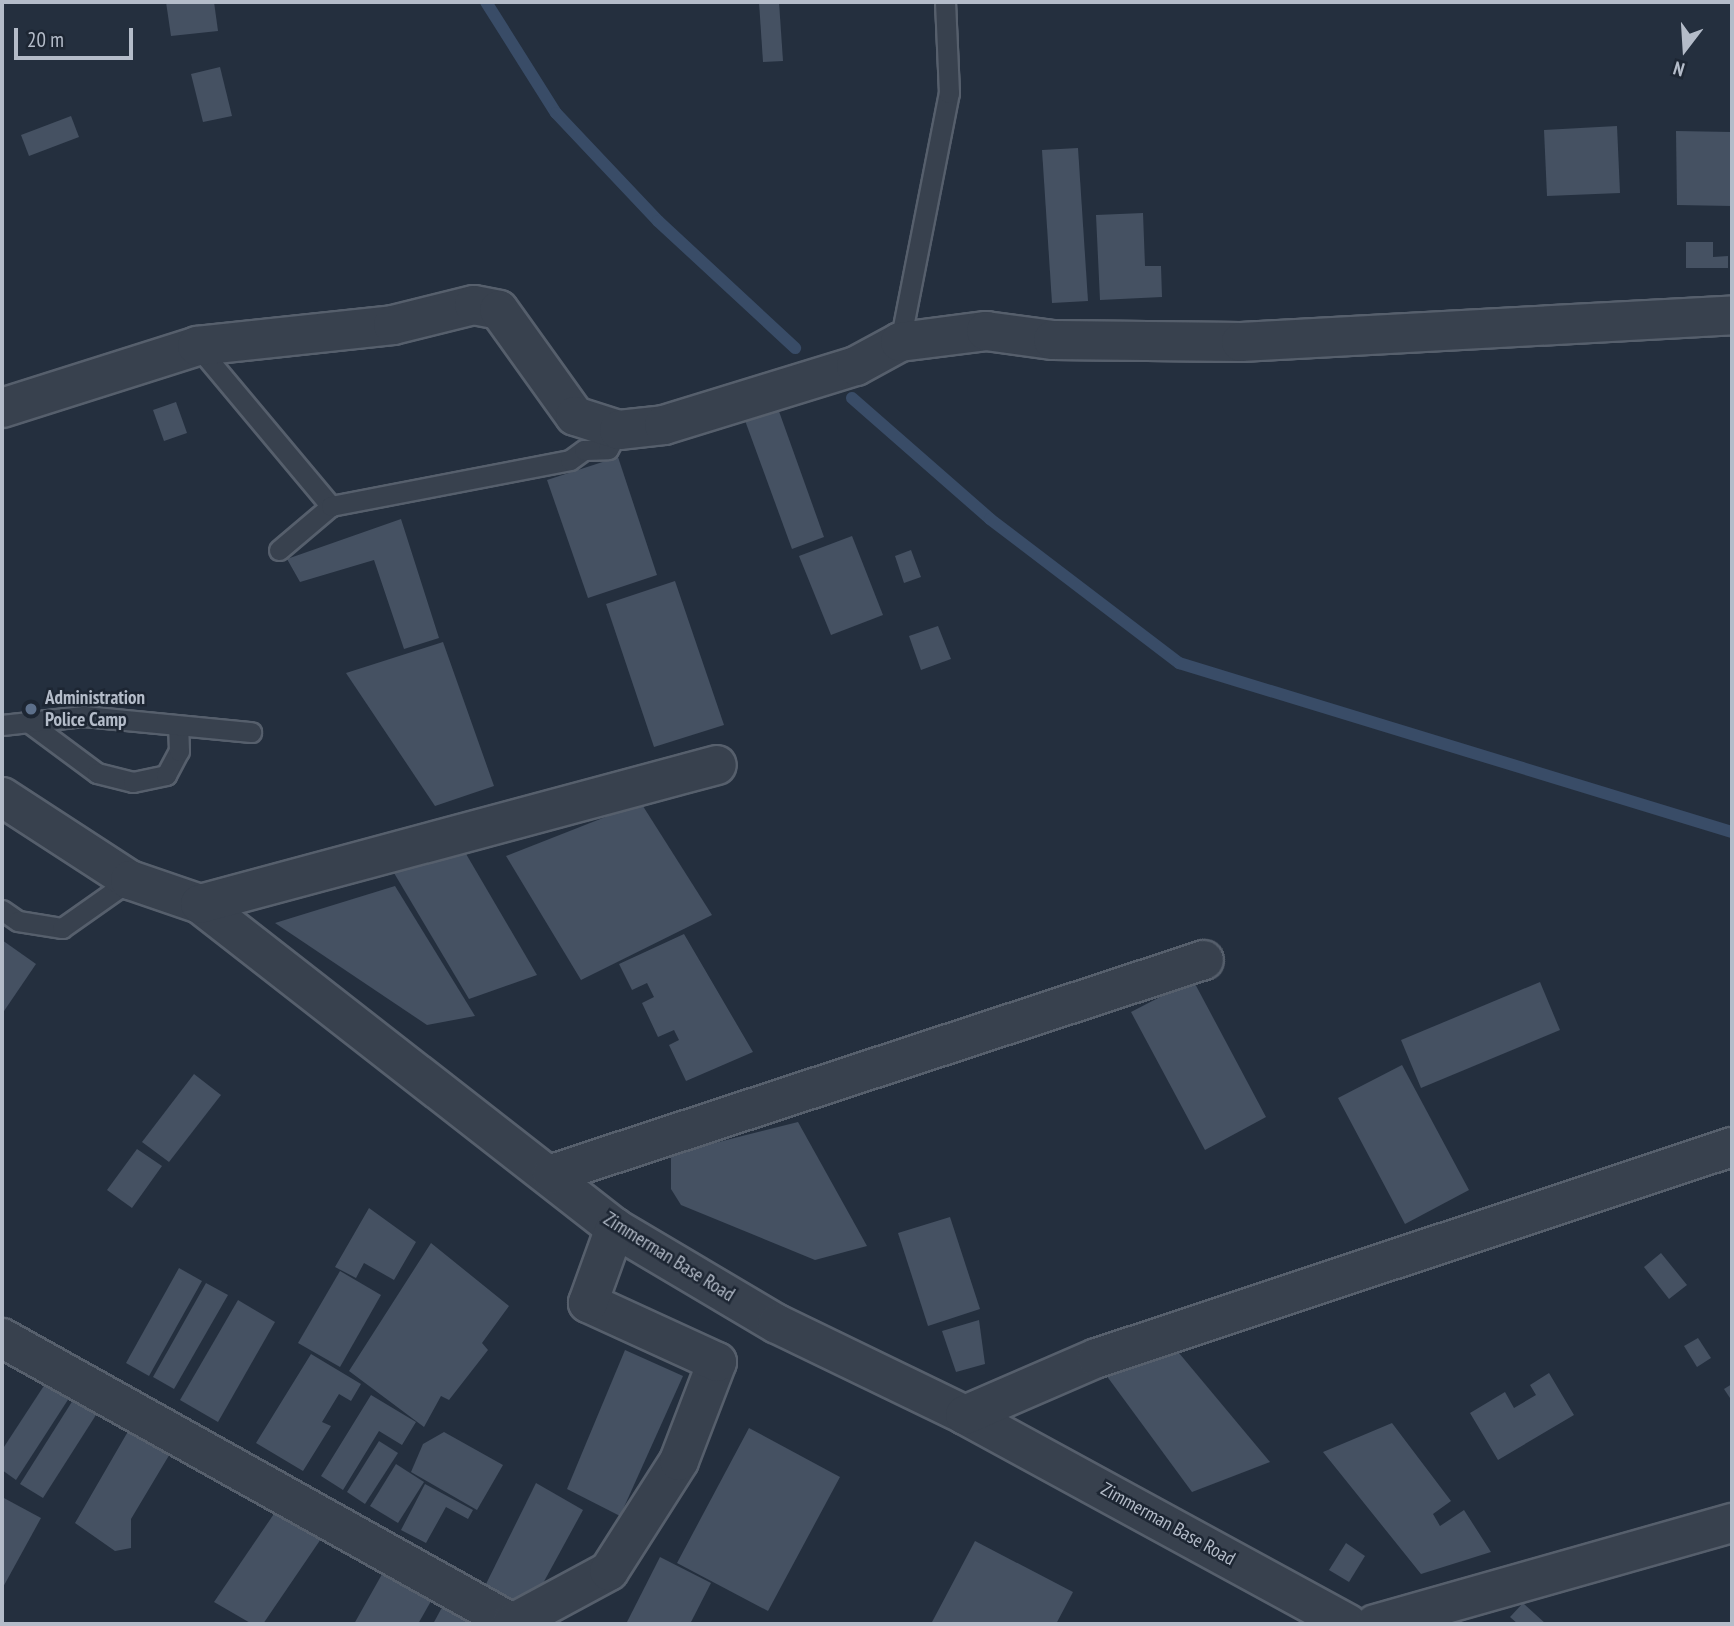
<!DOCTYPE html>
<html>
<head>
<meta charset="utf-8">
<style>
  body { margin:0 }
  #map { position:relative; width:1734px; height:1626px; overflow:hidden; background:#242f3e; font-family:"PT Sans Narrow",sans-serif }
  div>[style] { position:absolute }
  .stream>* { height:12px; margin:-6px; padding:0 6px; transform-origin:6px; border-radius:6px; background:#394c67 }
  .building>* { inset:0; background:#455162 }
  .roads { filter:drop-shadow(2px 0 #565f6c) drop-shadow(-2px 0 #565f6c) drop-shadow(0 2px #565f6c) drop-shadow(0 -2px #565f6c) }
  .lane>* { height:19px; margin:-9.5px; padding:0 9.5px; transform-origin:9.5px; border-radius:9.5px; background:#38414e }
  .street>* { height:38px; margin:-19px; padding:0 19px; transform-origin:19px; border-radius:19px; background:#38414e }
  .dots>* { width:19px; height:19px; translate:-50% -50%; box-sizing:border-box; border:4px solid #1d2633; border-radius:50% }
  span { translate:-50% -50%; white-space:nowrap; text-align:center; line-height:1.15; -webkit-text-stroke:5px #1d2633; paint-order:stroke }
  .poi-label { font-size:19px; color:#b4bcc9; font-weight:700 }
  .left { translate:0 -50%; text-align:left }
  .street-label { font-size:19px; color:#b4bcc9 }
  .frame { position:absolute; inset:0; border:4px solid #b4bcc9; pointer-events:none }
  .north { position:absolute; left:1650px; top:14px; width:70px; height:70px; -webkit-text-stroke:5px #1d2633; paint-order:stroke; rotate:197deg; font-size:19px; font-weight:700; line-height:28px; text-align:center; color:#b4bcc9 }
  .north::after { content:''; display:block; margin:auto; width:24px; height:32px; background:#b4bcc9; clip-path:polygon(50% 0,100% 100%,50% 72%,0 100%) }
  .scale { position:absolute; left:14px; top:28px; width:119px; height:32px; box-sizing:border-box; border:4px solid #b4bcc9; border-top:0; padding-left:9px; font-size:21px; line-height:24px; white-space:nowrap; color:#b4bcc9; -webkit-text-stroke:5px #1d2633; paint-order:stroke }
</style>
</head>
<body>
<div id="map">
  <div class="stream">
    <div style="left:486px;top:2px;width:131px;rotate:57.8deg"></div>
    <div style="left:556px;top:113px;width:149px;rotate:46.6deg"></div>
    <div style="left:658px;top:221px;width:187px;rotate:42.8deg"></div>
    <div style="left:852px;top:398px;width:184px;rotate:41.2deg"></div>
    <div style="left:990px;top:519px;width:238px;rotate:37.3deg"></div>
    <div style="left:1179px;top:663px;width:578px;rotate:16.99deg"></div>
  </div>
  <div class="building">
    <div style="clip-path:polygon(166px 2px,214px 2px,218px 31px,171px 36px)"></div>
    <div style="clip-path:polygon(759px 2px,779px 2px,783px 61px,763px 62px)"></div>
    <div style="clip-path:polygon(220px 67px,232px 116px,203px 122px,191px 74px)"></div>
    <div style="clip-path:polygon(71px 116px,79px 137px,29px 156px,21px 135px)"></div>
    <div style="clip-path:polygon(1617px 126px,1620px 193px,1547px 196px,1544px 130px)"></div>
    <div style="clip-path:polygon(1676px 131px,1732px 132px,1732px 206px,1677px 205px)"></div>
    <div style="clip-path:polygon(1078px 148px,1088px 301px,1052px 303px,1042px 150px)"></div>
    <div style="clip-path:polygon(1143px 213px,1145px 266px,1161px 266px,1162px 297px,1100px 300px,1096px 215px)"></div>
    <div style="clip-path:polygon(1686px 242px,1713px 242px,1713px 257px,1728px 256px,1728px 268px,1686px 268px)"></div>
    <div style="clip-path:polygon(176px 402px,187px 433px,164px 441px,153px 410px)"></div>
    <div style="clip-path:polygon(776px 403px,824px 537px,792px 549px,743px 415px)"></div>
    <div style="clip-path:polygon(618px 457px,657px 575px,588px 598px,547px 480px)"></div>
    <div style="clip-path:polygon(401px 519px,439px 638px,404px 649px,374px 560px,300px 582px,287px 559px)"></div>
    <div style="clip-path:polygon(852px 536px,883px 615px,831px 635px,799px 556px)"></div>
    <div style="clip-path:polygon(911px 550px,921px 577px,904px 583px,895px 556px)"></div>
    <div style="clip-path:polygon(675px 581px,724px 725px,654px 747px,606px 604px)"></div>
    <div style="clip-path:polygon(938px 626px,951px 659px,921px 670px,909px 636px)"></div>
    <div style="clip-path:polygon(443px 642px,494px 786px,435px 806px,346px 673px)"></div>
    <div style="clip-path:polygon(641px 803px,712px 915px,581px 980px,506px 856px)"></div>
    <div style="clip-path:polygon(462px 847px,537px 975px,469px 999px,394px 873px)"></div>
    <div style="clip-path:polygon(395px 886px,475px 1016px,427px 1025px,275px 923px)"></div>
    <div style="clip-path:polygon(684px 934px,753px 1052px,686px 1081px,669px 1045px,679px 1040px,674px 1030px,658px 1037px,642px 1003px,654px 997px,647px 983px,632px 990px,619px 964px)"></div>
    <div style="clip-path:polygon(2px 940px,36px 964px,2px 1014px)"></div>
    <div style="clip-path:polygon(1193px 980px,1266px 1117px,1205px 1150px,1131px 1012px)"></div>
    <div style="clip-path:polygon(1540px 982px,1560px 1030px,1421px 1088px,1401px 1040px)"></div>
    <div style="clip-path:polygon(1402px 1065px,1469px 1190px,1405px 1224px,1338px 1098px)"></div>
    <div style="clip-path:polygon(194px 1074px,221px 1095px,169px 1162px,142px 1142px)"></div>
    <div style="clip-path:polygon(798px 1122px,867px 1246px,815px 1260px,681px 1205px,671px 1189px,671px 1154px)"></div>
    <div style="clip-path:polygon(137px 1149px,162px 1166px,132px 1208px,107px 1190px)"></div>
    <div style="clip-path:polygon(369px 1208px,416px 1242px,394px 1280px,364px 1263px,356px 1278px,335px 1267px)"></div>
    <div style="clip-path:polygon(950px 1217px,980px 1309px,928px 1326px,898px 1233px)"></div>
    <div style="clip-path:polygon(431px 1243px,509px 1306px,482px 1343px,488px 1350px,449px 1400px,441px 1396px,424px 1427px,349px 1371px)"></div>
    <div style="clip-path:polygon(1661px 1253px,1687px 1285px,1669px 1299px,1644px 1267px)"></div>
    <div style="clip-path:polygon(179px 1268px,202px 1281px,149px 1376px,126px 1363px)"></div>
    <div style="clip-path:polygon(340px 1271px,381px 1295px,340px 1367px,298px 1343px)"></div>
    <div style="clip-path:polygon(206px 1283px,228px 1295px,174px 1389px,153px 1377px)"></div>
    <div style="clip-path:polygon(238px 1300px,275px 1322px,218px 1422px,180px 1400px)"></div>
    <div style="clip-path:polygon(979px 1320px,985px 1364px,956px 1372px,942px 1331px)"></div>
    <div style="clip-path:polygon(1698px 1338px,1711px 1358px,1697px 1367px,1684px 1346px)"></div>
    <div style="clip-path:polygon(1174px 1347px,1270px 1462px,1192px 1492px,1106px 1375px)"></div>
    <div style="clip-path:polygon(625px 1350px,683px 1376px,620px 1516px,567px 1489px)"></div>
    <div style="clip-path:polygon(311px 1354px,361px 1384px,351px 1401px,339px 1394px,322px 1422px,331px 1426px,303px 1471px,256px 1443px)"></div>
    <div style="clip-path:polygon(1549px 1373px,1574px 1415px,1498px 1460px,1470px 1413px,1505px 1392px,1514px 1408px,1536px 1395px,1530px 1385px)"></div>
    <div style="clip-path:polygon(49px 1378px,73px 1392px,16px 1480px,2px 1470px,2px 1450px)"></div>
    <div style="clip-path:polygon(1732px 1384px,1732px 1401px,1724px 1389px)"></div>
    <div style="clip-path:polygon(80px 1389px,103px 1404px,43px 1498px,20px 1484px)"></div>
    <div style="clip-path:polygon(371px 1395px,416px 1422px,402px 1445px,379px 1431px,343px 1490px,321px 1476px)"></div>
    <div style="clip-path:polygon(134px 1421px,177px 1442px,131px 1519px,131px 1548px,115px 1551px,75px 1523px)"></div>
    <div style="clip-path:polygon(1392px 1423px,1451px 1501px,1433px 1514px,1440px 1526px,1464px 1510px,1491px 1552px,1421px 1574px,1323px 1452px)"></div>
    <div style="clip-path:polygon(749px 1428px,840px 1477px,768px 1611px,677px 1563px)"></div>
    <div style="clip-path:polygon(444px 1432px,503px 1465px,477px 1510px,411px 1472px,423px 1444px)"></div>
    <div style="clip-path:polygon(379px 1441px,398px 1453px,365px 1504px,347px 1492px)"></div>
    <div style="clip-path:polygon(396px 1464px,424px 1482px,398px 1523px,370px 1506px)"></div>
    <div style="clip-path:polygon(536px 1483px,583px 1510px,529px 1609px,486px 1584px)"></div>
    <div style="clip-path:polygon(425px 1484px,473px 1510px,468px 1519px,446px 1507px,426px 1543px,401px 1530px)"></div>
    <div style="clip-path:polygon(2px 1497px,41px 1518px,2px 1589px)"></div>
    <div style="clip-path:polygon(280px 1505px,325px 1533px,263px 1624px,252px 1624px,214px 1602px)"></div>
    <div style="clip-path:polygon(975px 1541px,1073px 1592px,1056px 1624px,931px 1624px)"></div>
    <div style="clip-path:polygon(1346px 1543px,1365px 1556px,1349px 1582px,1329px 1570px)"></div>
    <div style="clip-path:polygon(660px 1557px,711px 1583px,690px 1624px,626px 1624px)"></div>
    <div style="clip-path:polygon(390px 1560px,439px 1587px,418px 1624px,354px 1624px)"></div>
    <div style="clip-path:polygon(446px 1600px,481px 1624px,433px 1624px)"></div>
    <div style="clip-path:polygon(1523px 1603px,1546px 1624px,1518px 1624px,1510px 1617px)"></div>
  </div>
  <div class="roads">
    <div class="lane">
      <div style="left:900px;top:342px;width:254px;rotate:-78.9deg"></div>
      <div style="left:949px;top:93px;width:91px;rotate:-92.5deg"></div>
      <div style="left:197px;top:346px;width:209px;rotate:50.1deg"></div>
      <div style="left:279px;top:550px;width:68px;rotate:-40.2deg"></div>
      <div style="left:331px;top:506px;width:243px;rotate:-10.9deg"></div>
      <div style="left:570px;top:460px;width:17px;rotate:-36deg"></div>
      <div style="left:584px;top:450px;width:24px;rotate:-2deg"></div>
      <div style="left:608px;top:449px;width:22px;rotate:-60deg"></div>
      <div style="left:31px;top:724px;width:82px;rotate:36.6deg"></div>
      <div style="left:97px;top:773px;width:37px;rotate:14deg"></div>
      <div style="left:133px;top:782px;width:34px;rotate:-12deg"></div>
      <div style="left:166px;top:775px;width:27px;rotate:-62deg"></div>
      <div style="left:179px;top:751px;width:25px;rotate:-92deg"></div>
      <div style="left:2px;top:725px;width:82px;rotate:-6.3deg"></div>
      <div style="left:84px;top:716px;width:168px;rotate:5.5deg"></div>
      <div style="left:2px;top:910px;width:19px;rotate:35deg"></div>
      <div style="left:18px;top:921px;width:45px;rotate:9deg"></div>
      <div style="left:62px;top:928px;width:83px;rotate:-35.2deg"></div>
    </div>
    <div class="street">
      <div style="left:2px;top:408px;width:205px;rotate:-17.6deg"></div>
      <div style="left:197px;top:346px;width:197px;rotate:-6.1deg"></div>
      <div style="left:393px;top:325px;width:83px;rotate:-13.9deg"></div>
      <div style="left:474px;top:305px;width:25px;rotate:11deg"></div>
      <div style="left:499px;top:310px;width:130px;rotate:54.4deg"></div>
      <div style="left:575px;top:416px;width:46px;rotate:17.7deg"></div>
      <div style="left:619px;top:430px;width:45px;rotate:-6.3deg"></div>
      <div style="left:664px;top:425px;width:201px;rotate:-17.1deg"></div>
      <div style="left:856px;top:366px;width:50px;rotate:-28.6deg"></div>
      <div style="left:900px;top:342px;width:87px;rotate:-7.3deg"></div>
      <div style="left:986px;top:331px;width:68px;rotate:7.7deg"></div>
      <div style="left:1053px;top:340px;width:188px;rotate:0.6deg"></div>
      <div style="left:1241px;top:342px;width:492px;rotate:-3.1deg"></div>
      <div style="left:2px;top:797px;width:153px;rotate:33deg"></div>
      <div style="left:130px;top:880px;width:74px;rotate:18.9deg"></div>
      <div style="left:200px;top:904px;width:526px;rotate:37.98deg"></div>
      <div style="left:615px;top:1228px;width:188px;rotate:30.7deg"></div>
      <div style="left:777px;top:1324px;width:209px;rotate:25.8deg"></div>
      <div style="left:965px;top:1415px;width:436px;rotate:28.6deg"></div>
      <div style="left:200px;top:904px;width:535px;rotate:-15.05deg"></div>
      <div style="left:552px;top:1174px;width:686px;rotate:-18.17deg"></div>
      <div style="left:2px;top:1338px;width:586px;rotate:29.19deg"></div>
      <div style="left:965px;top:1415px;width:144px;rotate:-23.4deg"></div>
      <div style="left:1097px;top:1358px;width:669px;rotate:-18.38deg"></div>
      <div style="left:511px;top:1624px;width:111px;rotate:-28.4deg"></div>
      <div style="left:609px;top:1571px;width:130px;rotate:-57.5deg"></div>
      <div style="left:679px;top:1461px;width:106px;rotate:-69deg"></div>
      <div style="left:717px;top:1362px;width:142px;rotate:-155.4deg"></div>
      <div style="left:588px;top:1303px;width:80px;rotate:-70.2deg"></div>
      <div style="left:1375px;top:1624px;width:371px;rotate:-15.8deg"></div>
    </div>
  </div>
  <div class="dots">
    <div style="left:31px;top:709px;background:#5c6f8a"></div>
  </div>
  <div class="poi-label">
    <span class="left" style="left:45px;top:709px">Administration<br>Police Camp</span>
  </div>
  <div class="street-label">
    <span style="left:669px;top:1257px;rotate:32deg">Zimmerman Base Road</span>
    <span style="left:1168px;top:1524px;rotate:29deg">Zimmerman Base Road</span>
  </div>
  <div class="frame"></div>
  <div class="north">N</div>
  <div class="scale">20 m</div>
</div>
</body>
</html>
